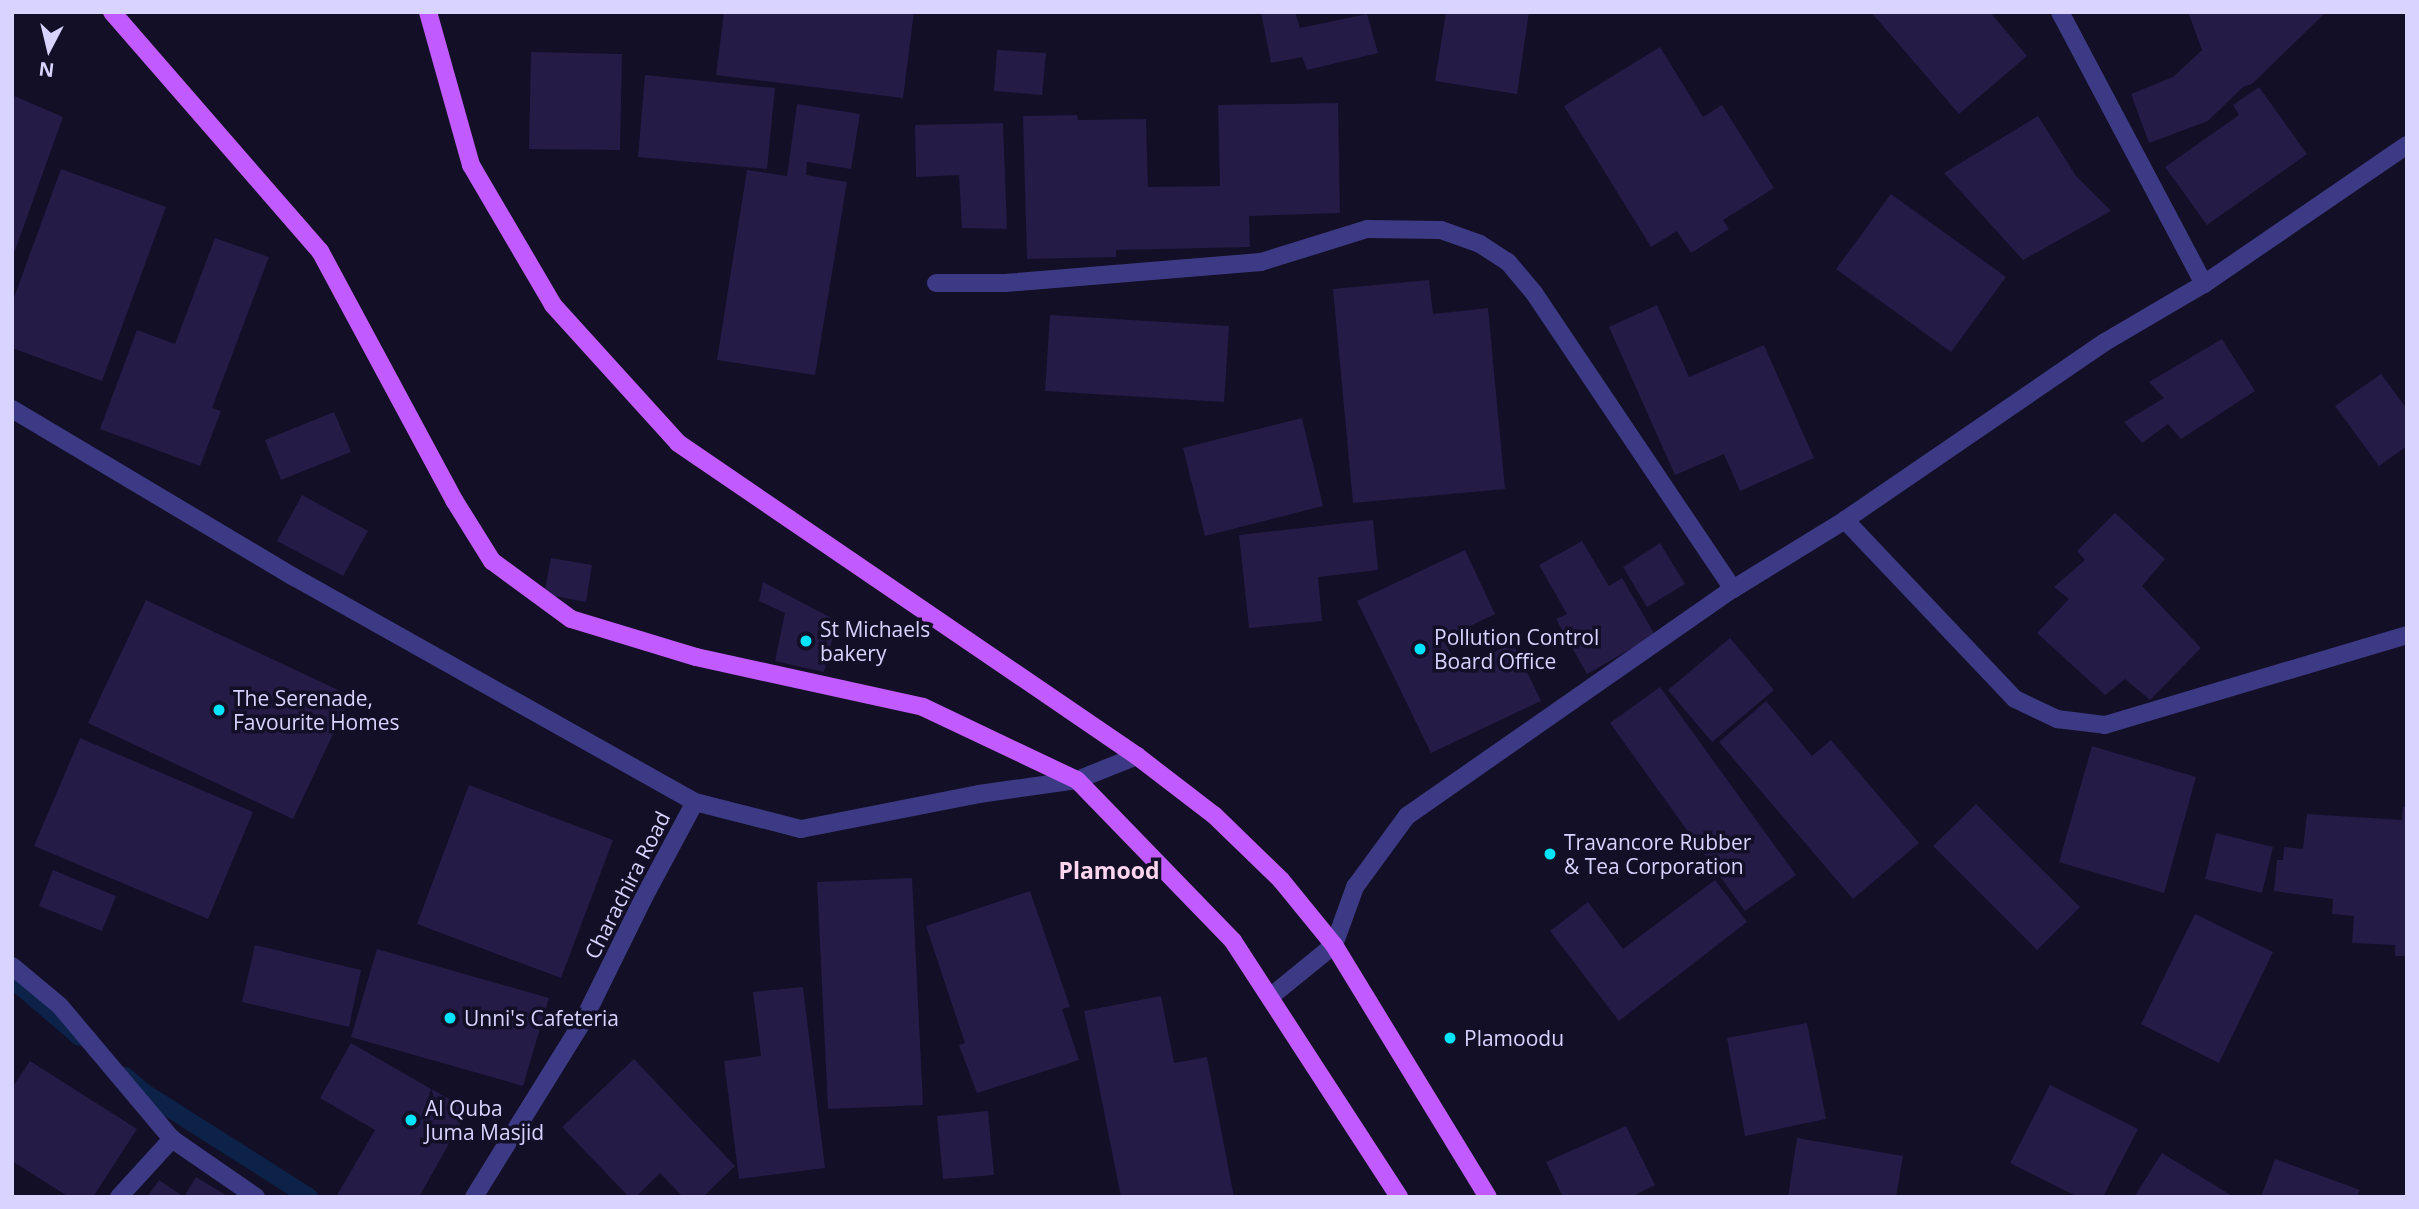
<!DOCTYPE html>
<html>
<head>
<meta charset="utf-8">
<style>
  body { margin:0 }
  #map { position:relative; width:2419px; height:1209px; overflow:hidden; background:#130f26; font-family:"Open Sans",sans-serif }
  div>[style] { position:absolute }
  .stream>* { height:18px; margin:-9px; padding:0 9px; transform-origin:9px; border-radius:9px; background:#0c2248 }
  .building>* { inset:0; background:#241b47 }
  .minor>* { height:18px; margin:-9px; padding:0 9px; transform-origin:9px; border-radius:9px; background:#3d3a85 }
  .tertiary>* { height:18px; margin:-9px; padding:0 9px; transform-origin:9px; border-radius:9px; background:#3d3a85 }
  .primary>* { height:18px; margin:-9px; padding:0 9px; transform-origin:9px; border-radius:9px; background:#c25bff }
  .dots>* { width:19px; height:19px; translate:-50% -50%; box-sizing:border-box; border:4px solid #130f26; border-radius:50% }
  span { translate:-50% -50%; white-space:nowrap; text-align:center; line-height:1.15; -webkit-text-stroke:7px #130f26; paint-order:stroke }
  .poi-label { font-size:21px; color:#d9d4ff }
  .left { translate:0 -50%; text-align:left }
  .street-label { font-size:21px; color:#d9d4ff }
  .neighbourhood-label { font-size:23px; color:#ffd6f0; font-weight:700 }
  .frame { position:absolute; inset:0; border:14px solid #d9d4ff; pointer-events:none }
  .north { position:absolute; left:14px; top:14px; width:70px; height:70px; -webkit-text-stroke:5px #130f26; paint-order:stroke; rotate:187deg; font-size:19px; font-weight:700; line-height:28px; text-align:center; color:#d9d4ff }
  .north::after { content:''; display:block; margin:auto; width:24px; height:32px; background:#d9d4ff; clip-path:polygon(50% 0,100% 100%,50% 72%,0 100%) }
</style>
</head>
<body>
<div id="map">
  <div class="stream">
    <div style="left:12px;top:979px;width:89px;rotate:40.5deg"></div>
    <div style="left:125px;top:1076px;width:23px;rotate:41deg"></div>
    <div style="left:142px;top:1091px;width:198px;rotate:32.4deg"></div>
  </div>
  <div class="building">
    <div style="clip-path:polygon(724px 12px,914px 12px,903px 98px,716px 75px)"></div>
    <div style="clip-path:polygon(1261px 12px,1295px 12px,1300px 28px,1367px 14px,1378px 53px,1307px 70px,1302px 57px,1271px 63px)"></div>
    <div style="clip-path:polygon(1446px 12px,1529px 12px,1517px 94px,1435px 81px)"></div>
    <div style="clip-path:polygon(1871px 12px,1990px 12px,2027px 56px,1959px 114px)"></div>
    <div style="clip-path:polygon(2188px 12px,2326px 12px,2252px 84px,2243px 87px,2208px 121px,2149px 143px,2131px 94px,2173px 77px,2202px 50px)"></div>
    <div style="clip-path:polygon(1660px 47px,1703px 117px,1722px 105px,1774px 188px,1723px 220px,1729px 229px,1691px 253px,1677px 231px,1651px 247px,1564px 106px)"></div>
    <div style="clip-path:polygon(997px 50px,1046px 53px,1042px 95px,994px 91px)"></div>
    <div style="clip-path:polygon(531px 52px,622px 54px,620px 150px,529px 149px)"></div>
    <div style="clip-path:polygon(645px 75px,775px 88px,767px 169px,638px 157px)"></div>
    <div style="clip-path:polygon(2259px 87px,2307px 154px,2207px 225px,2165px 167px,2239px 115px,2233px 105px)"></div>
    <div style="clip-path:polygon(12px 95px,63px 117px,13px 256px,12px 256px)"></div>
    <div style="clip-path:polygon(1338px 103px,1340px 213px,1249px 216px,1250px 247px,1116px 250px,1116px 257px,1027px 259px,1023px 116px,1077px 115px,1078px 120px,1146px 119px,1148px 187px,1220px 186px,1218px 105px)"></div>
    <div style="clip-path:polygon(797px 104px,860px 114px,851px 169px,807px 162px,806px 175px,847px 182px,815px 375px,717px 360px,747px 170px,787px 176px)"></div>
    <div style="clip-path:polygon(2038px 116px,2076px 176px,2111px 211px,2023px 260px,1944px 173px)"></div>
    <div style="clip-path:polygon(1003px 123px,1007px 229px,962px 228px,959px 175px,916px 177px,915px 125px)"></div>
    <div style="clip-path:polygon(61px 169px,166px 207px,102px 381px,12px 348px,12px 303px)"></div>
    <div style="clip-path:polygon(1891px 194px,2006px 277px,1951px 352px,1836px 269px)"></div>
    <div style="clip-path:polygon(215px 238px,269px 257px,212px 408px,221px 411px,200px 466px,100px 429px,137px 330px,175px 344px)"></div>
    <div style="clip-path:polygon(1429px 280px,1433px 314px,1488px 308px,1505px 489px,1353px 503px,1333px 289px)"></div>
    <div style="clip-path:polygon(1657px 305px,1689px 377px,1764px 345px,1814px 458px,1740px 491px,1724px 454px,1675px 475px,1609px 327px)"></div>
    <div style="clip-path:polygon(1050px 315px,1229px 326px,1224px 402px,1045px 391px)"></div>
    <div style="clip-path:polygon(2222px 339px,2255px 391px,2181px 439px,2168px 424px,2142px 443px,2124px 422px,2164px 398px,2149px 382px)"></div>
    <div style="clip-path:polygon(2381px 374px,2407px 409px,2407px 446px,2379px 466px,2335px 406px)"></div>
    <div style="clip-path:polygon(334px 412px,351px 452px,281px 480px,265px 440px)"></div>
    <div style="clip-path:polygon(1302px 418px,1323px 506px,1205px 536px,1183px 448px)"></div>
    <div style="clip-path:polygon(302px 495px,368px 531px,343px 576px,277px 541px)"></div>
    <div style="clip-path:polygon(2115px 513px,2165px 559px,2142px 586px,2201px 648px,2150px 700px,2125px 679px,2105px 695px,2037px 633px,2069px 599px,2054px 587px,2085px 560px,2077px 551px)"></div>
    <div style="clip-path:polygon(1373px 520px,1378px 570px,1318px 577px,1322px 621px,1249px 628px,1239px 535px)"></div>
    <div style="clip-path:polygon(1582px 541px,1609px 586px,1622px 578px,1655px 635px,1587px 674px,1556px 619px,1567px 614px,1539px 565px)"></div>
    <div style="clip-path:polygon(1660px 543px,1685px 584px,1647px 607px,1623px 567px)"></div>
    <div style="clip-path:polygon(1465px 550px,1495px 614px,1443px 639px,1459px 669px,1513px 643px,1541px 701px,1431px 753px,1357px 601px)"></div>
    <div style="clip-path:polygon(551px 558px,592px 565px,586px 602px,544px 594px)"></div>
    <div style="clip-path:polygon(763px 582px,837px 621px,824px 672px,775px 661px,785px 613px,759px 601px)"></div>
    <div style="clip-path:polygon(146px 600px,351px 696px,293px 819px,88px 723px)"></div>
    <div style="clip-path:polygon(1730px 638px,1774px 690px,1712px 742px,1668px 690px)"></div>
    <div style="clip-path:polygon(1660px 687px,1796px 875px,1745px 911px,1610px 723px)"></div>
    <div style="clip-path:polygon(1766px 701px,1812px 756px,1831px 740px,1919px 843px,1853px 899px,1719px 742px)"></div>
    <div style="clip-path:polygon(80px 738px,253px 812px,208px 919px,34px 846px)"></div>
    <div style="clip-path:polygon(2092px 746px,2196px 777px,2164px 893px,2059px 862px)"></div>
    <div style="clip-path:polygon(469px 785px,613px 840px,561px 978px,417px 924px)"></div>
    <div style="clip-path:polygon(1976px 804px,2080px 907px,2037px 950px,1933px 846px)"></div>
    <div style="clip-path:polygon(2403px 807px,2407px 807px,2407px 956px,2395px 956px,2395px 945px,2352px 943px,2354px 916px,2332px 914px,2333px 899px,2274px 891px,2277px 860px,2283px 860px,2284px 847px,2303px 849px,2307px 814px,2402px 820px)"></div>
    <div style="clip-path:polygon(2216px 833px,2273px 847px,2262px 893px,2205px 879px)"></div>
    <div style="clip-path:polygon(53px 870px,116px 896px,102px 931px,39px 906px)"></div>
    <div style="clip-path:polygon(912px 878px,923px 1105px,828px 1109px,817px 882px)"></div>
    <div style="clip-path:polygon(1715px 880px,1747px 922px,1619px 1021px,1550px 931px,1588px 902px,1623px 949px)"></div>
    <div style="clip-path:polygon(1030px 891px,1070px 1007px,1062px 1009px,1079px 1060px,977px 1093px,959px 1045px,965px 1043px,926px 926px)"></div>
    <div style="clip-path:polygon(2195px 914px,2273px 952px,2219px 1063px,2141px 1024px)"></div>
    <div style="clip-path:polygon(255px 945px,361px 970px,349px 1027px,242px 1002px)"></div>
    <div style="clip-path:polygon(377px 949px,549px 998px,523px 1086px,351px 1037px)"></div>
    <div style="clip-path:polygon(803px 987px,825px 1168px,739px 1179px,724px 1061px,761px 1056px,753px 992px)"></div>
    <div style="clip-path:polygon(1161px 996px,1174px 1063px,1207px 1057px,1234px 1197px,1121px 1197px,1084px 1011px)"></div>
    <div style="clip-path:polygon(1807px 1023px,1826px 1119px,1745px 1136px,1727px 1038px)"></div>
    <div style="clip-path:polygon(351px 1043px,468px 1110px,419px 1197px,336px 1197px,375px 1130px,320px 1098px)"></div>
    <div style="clip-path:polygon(634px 1059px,735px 1166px,703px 1197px,683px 1197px,660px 1173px,636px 1197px,629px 1197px,562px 1127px)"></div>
    <div style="clip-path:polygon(30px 1061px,137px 1129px,93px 1197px,69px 1197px,12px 1161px,12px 1088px)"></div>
    <div style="clip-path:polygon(2050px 1085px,2138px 1129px,2103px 1197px,2078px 1197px,2010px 1163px)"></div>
    <div style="clip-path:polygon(988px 1111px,994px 1175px,943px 1179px,937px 1116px)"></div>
    <div style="clip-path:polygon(1626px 1126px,1655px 1185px,1631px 1197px,1563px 1197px,1546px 1162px)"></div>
    <div style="clip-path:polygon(1797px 1138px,1903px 1156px,1896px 1197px,1788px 1197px)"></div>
    <div style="clip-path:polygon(2162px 1153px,2234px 1197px,2134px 1197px)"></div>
    <div style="clip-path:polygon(2275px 1159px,2360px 1190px,2357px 1197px,2261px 1197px)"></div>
    <div style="clip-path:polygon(196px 1177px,229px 1197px,184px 1197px)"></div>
    <div style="clip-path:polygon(159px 1180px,184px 1197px,147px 1197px)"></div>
  </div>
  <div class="minor">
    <div style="left:2060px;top:12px;width:308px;rotate:62.1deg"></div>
    <div style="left:936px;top:283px;width:69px"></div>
    <div style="left:1005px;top:283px;width:257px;rotate:-4.7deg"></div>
    <div style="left:1261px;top:262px;width:111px;rotate:-17.3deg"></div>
    <div style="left:1367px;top:229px;width:74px;rotate:0.8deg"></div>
    <div style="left:1441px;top:230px;width:41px;rotate:19.7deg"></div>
    <div style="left:1480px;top:244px;width:33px;rotate:33deg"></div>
    <div style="left:1508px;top:262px;width:40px;rotate:50deg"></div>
    <div style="left:1534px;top:293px;width:357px;rotate:56.1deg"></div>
    <div style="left:12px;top:409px;width:328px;rotate:30.8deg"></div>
    <div style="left:294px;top:577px;width:460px;rotate:29.3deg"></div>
    <div style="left:1845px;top:520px;width:247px;rotate:46.5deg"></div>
    <div style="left:2015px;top:699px;width:47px;rotate:25.5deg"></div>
    <div style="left:2057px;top:719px;width:48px;rotate:7.1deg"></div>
    <div style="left:2105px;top:725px;width:315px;rotate:-16.6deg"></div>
    <div style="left:12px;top:966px;width:62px;rotate:39.8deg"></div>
    <div style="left:60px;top:1006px;width:174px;rotate:49.9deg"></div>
    <div style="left:172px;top:1139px;width:102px;rotate:34.6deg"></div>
    <div style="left:119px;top:1197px;width:79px;rotate:-47.6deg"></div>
  </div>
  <div class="tertiary">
    <div style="left:1270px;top:997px;width:82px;rotate:-39.1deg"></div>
    <div style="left:1334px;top:945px;width:62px;rotate:-70.1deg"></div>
    <div style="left:1355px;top:887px;width:88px;rotate:-53.8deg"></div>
    <div style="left:1407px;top:816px;width:397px;rotate:-34.9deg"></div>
    <div style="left:1733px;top:589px;width:132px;rotate:-31.6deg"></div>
    <div style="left:1845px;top:520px;width:315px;rotate:-34.4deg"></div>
    <div style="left:2105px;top:342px;width:115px;rotate:-30.4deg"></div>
    <div style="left:2204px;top:284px;width:246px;rotate:-34.4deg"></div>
    <div style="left:474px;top:1197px;width:205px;rotate:-58.2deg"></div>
    <div style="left:582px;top:1023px;width:138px;rotate:-63.8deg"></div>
    <div style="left:643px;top:899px;width:110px;rotate:-61.8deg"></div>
    <div style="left:695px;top:802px;width:109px;rotate:14.3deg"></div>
    <div style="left:801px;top:829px;width:181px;rotate:-11.1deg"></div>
    <div style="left:979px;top:794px;width:99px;rotate:-8.1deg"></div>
    <div style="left:1077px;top:780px;width:65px;rotate:-21.8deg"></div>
  </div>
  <div class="primary">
    <div style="left:112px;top:12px;width:317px;rotate:49deg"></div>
    <div style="left:320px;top:251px;width:283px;rotate:61.7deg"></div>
    <div style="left:454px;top:500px;width:72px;rotate:58.1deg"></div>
    <div style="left:492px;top:561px;width:98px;rotate:36.3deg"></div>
    <div style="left:571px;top:619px;width:131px;rotate:16.9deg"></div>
    <div style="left:696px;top:657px;width:232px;rotate:12.4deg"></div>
    <div style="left:923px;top:707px;width:170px;rotate:25.4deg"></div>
    <div style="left:1077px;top:780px;width:224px;rotate:45.9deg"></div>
    <div style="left:1233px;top:941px;width:305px;rotate:57deg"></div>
    <div style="left:428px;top:12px;width:159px;rotate:74.3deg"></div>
    <div style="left:471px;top:165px;width:162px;rotate:59.6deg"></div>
    <div style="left:553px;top:305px;width:186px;rotate:47.8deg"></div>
    <div style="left:678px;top:443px;width:556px;rotate:34.29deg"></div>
    <div style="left:1137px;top:756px;width:97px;rotate:37.5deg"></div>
    <div style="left:1214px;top:815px;width:93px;rotate:44.1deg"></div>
    <div style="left:1281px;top:880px;width:84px;rotate:50.8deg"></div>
    <div style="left:1334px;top:945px;width:295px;rotate:58.6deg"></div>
  </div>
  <div class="dots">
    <div style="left:806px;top:641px;background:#00e5ff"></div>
    <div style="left:1420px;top:649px;background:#00e5ff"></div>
    <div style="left:219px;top:710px;background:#00e5ff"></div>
    <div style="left:1550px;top:854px;background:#00e5ff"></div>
    <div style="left:450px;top:1018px;background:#00e5ff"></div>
    <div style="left:1450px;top:1038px;background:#00e5ff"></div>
    <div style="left:411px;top:1120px;background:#00e5ff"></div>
  </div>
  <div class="poi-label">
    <span class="left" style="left:820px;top:641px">St Michaels<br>bakery</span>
    <span class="left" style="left:1434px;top:649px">Pollution Control<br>Board Office</span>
    <span class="left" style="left:233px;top:710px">The Serenade,<br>Favourite Homes</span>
    <span class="left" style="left:1564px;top:854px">Travancore Rubber<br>&amp; Tea Corporation</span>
    <span class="left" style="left:464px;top:1018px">Unni's Cafeteria</span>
    <span class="left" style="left:1464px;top:1038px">Plamoodu</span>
    <span class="left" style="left:425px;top:1120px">Al Quba<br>Juma Masjid</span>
  </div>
  <div class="street-label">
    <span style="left:627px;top:885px;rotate:-63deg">Charachira Road</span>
  </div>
  <div class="neighbourhood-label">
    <span style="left:1109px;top:870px">Plamood</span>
  </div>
  <div class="frame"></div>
  <div class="north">N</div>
</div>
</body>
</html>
